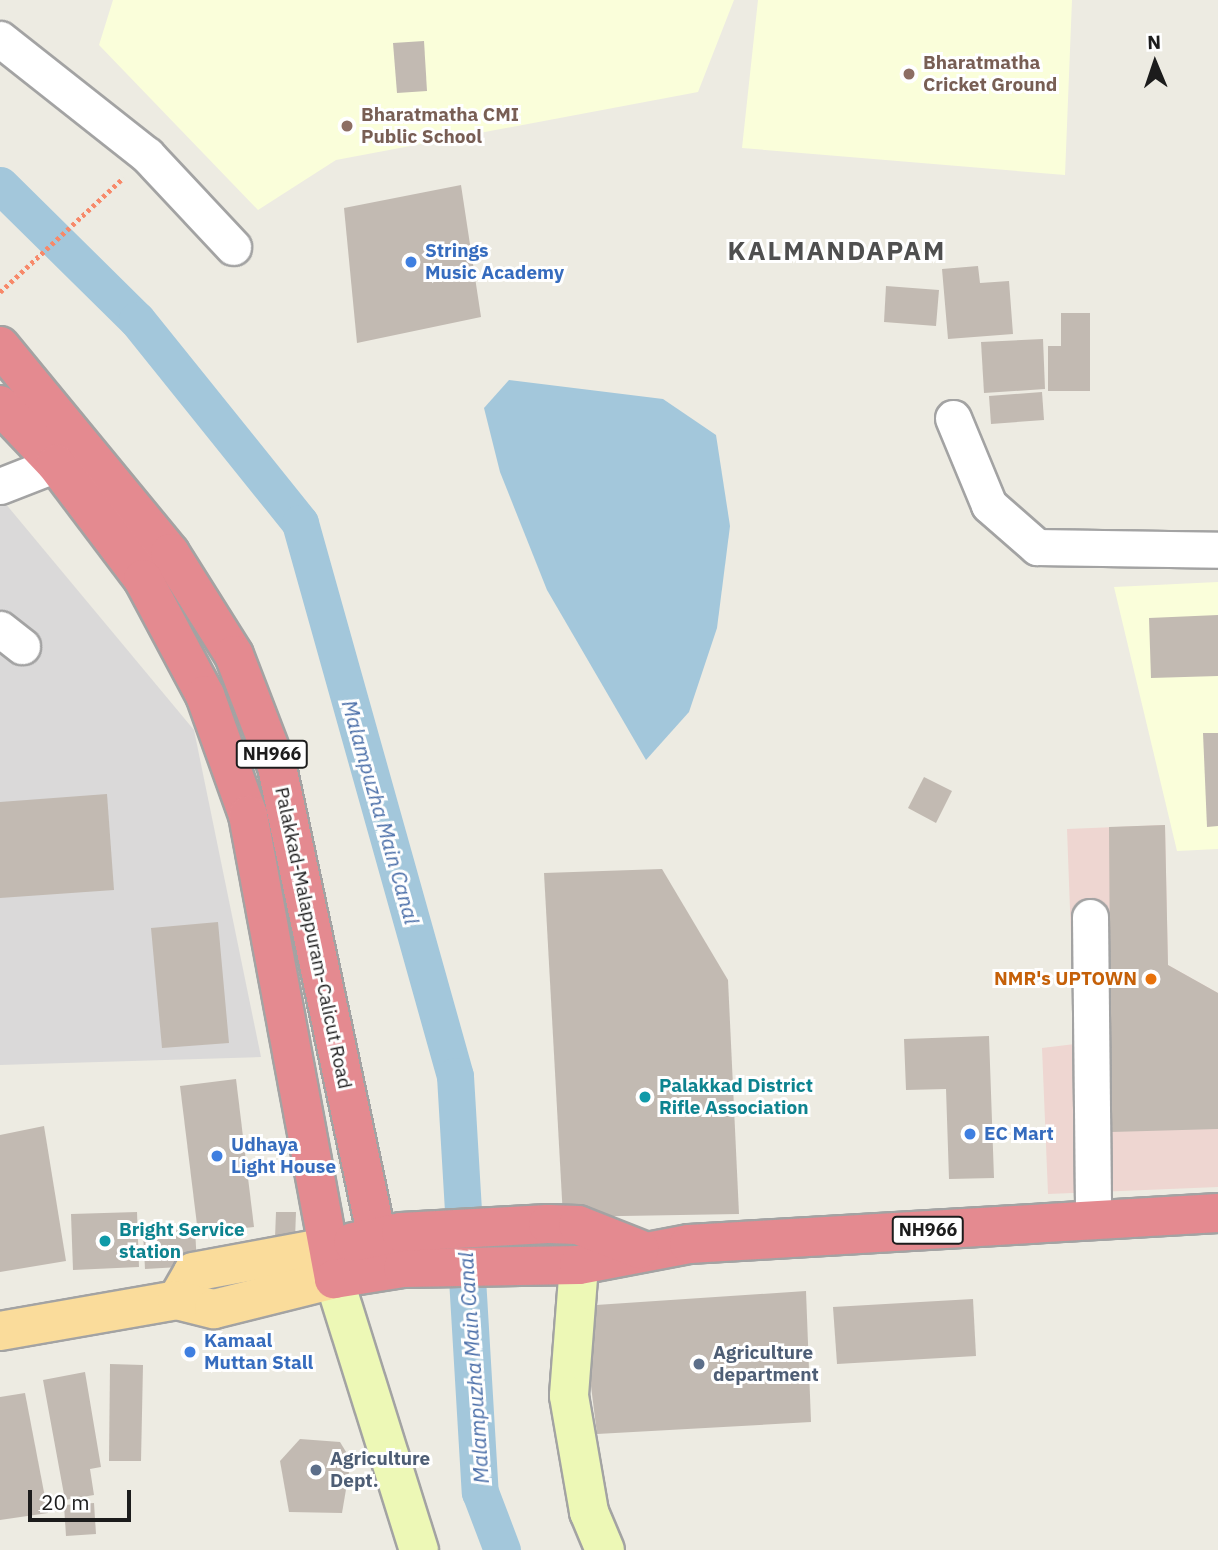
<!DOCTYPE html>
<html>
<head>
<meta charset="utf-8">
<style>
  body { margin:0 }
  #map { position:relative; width:1218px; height:1550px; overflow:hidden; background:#edebe2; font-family:"IBM Plex Sans",sans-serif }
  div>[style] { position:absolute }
  .residential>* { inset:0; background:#dad9d9 }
  .commercial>* { inset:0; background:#eed6d1 }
  .education>* { inset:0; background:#fafeda }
  .water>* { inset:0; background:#a3c7db }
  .canal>* { height:37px; margin:-18.5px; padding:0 18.5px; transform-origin:18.5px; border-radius:18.5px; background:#a3c7db }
  .building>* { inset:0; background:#c2bab2 }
  .path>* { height:4.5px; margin-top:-2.25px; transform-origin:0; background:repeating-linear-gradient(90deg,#f7896a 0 3.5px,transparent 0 7px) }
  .roads { filter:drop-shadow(2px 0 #a3a3a3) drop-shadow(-2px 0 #a3a3a3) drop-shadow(0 2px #a3a3a3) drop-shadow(0 -2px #a3a3a3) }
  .street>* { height:35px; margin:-17.5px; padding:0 17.5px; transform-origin:17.5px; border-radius:17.5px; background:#fff }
  .secondary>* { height:38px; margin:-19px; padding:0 19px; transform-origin:19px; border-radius:19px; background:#edf8b6 }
  .primary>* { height:38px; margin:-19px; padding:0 19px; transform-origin:19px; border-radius:19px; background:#fadc9b }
  .highway>* { height:38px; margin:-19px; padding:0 19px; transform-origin:19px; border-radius:19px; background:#e48a90 }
  .dots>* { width:19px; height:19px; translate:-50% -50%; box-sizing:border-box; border:4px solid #fff; border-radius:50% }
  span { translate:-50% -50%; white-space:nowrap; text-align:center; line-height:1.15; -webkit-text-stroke:6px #fff; paint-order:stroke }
  .shield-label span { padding:2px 5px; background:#fff; border:2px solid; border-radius:5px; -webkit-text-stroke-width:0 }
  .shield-label { font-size:18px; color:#1c1c1c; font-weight:700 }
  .education-label { font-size:19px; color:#785e54; font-weight:700 }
  .left { translate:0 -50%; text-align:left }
  .shop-label { font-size:19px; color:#366cbe; font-weight:700 }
  .street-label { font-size:19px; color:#1c1c1c }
  .food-label { font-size:19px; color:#c56008; font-weight:700 }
  .right { translate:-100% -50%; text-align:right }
  .culture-label { font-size:19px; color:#0d838f; font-weight:700 }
  .service-label { font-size:19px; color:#4e5e75; font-weight:700 }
  .water-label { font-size:21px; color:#4b6fa9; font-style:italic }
  .district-label { font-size:26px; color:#4f4f4f; font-weight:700; letter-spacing:2px }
  .north { position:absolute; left:1120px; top:28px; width:70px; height:70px; -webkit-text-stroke:5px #fff; paint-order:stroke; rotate:358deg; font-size:19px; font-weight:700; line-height:28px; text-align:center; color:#1c1c1c }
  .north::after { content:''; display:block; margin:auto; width:24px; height:32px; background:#1c1c1c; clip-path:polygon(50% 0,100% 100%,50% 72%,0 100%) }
  .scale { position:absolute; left:28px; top:1490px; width:103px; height:32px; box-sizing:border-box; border:4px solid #1c1c1c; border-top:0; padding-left:9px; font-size:21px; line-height:24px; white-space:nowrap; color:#1c1c1c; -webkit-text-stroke:5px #fff; paint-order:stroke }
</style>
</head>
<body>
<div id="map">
  <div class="residential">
    <div style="clip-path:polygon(0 497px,194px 730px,261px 1057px,0 1065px)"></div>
  </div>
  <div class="commercial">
    <div style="clip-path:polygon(1165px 825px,1168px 965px,1218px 993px,1218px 1187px,1048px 1194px,1042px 1048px,1075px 1044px,1067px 829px)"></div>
  </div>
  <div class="education">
    <div style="clip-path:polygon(113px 0,734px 0,698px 92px,336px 160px,258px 210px,99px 45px)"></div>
    <div style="clip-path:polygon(758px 0,1072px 0,1065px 175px,742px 148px)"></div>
    <div style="clip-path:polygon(1218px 582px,1218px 849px,1177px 851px,1114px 587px)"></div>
  </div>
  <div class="water">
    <div style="clip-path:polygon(509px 380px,663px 399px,716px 435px,730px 526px,717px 628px,689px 712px,646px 760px,547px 590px,500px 472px,484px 408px)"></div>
  </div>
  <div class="canal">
    <div style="left:0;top:185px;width:192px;rotate:44.6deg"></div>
    <div style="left:137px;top:320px;width:260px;rotate:51.2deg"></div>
    <div style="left:300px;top:523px;width:574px;rotate:74.34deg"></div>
    <div style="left:455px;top:1076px;width:417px;rotate:86.6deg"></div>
    <div style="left:480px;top:1492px;width:62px;rotate:69.2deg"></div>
  </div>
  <div class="building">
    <div style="clip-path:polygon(424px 41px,427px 91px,397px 93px,393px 43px)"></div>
    <div style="clip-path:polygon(461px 185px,481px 317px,357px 343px,344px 208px)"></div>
    <div style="clip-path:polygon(978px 266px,980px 283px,1009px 281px,1013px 334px,948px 339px,942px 269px)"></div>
    <div style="clip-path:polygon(886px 286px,939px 290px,936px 326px,884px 322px)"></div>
    <div style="clip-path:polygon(1061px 313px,1090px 313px,1090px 391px,1048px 391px,1048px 346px,1061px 346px)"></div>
    <div style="clip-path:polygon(1043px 339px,1045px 389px,984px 393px,981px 342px)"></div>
    <div style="clip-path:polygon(1042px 392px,1044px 420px,991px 424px,989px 396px)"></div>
    <div style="clip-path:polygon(1218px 615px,1218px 676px,1151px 678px,1149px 618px)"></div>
    <div style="clip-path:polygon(1203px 733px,1218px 733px,1218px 826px,1207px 827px)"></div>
    <div style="clip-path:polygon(924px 777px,952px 791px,936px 823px,908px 808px)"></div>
    <div style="clip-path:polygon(107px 794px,114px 890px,0 898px,0 802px)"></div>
    <div style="clip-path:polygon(1165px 825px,1168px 965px,1218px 993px,1218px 1129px,1111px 1132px,1109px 827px)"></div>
    <div style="clip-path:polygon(662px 869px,728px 980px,739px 1214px,563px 1217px,544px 873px)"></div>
    <div style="clip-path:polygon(218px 922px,229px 1043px,162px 1048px,151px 928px)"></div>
    <div style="clip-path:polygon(989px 1036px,994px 1178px,949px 1179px,946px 1089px,906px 1090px,904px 1039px)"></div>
    <div style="clip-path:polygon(236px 1079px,254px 1227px,198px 1233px,180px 1086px)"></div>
    <div style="clip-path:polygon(44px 1126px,66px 1261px,0 1272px,0 1135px)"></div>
    <div style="clip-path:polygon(137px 1212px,139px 1267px,73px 1270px,71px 1214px)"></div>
    <div style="clip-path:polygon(276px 1212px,296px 1212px,295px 1239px,275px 1238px)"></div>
    <div style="clip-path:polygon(195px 1228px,197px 1266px,145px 1269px,143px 1232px)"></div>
    <div style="clip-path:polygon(806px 1291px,811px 1422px,597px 1434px,581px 1306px)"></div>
    <div style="clip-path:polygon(973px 1299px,976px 1356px,837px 1364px,833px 1307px)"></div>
    <div style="clip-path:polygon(110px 1364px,143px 1365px,141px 1461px,109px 1461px)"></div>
    <div style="clip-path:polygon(85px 1372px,101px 1467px,90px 1469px,94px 1495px,65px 1500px,43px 1380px)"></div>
    <div style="clip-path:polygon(25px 1393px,48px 1513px,0 1520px,0 1397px)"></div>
    <div style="clip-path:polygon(300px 1439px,340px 1442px,351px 1460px,342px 1513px,289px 1512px,280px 1461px)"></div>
    <div style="clip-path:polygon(94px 1503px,96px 1534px,66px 1536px,64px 1505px)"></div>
  </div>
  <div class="path">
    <div style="left:0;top:292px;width:168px;rotate:-42.8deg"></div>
  </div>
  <div class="roads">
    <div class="street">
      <div style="left:0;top:39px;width:187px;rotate:38.3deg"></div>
      <div style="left:147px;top:155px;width:126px;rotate:46.9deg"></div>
      <div style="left:953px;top:418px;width:94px;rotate:67.5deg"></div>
      <div style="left:989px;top:505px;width:64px;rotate:41.2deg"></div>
      <div style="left:1037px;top:547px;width:181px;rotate:0.9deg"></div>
      <div style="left:0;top:486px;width:60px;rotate:-21.4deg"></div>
      <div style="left:0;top:629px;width:28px;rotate:38deg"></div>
      <div style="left:1090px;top:917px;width:303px;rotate:89.4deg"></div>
    </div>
    <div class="secondary">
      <div style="left:579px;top:1265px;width:131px;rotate:94.4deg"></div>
      <div style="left:569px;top:1396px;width:118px;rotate:80.2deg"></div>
      <div style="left:589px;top:1512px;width:41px;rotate:67.2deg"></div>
      <div style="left:334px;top:1279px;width:284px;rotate:72.6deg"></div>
    </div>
    <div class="primary">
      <div style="left:177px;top:1300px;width:32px;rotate:-60deg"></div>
      <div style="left:193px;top:1272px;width:137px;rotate:-10.5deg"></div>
      <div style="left:0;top:1331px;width:180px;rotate:-9.9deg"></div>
      <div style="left:177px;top:1300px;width:38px;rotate:14deg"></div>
      <div style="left:214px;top:1309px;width:124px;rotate:-14deg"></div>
    </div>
    <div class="highway">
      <div style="left:0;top:346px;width:268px;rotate:50.6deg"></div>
      <div style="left:170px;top:553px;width:120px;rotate:57.9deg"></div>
      <div style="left:234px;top:655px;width:120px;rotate:69deg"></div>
      <div style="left:277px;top:767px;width:481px;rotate:78deg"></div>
      <div style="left:0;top:405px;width:81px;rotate:46.5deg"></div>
      <div style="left:56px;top:464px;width:144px;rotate:52.9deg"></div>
      <div style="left:143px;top:579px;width:132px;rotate:61.9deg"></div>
      <div style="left:205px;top:695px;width:127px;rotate:70.3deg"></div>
      <div style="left:248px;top:815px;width:472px;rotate:79.5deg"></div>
      <div style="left:334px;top:1279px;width:70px;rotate:-9.1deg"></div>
      <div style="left:403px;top:1268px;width:176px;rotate:-1deg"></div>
      <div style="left:579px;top:1265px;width:112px;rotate:-10.8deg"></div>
      <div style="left:689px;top:1244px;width:530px;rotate:-3.35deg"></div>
      <div style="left:353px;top:1242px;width:49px;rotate:-11.8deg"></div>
      <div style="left:401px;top:1232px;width:147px;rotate:-3.1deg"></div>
      <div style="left:548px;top:1224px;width:30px;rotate:2deg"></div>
      <div style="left:578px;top:1225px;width:66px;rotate:21.5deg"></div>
    </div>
  </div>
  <div class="dots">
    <div style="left:909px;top:74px;background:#8d6e63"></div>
    <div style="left:347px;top:126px;background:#8d6e63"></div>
    <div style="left:411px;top:262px;background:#3f7fe0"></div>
    <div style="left:1151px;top:979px;background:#e8710a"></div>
    <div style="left:645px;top:1097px;background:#0f9aa8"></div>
    <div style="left:970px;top:1134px;background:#3f7fe0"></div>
    <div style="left:217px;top:1156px;background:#3f7fe0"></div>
    <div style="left:105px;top:1241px;background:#0f9aa8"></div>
    <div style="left:190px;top:1352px;background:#3f7fe0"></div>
    <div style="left:699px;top:1364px;background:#5c6f8a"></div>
    <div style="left:316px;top:1470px;background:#5c6f8a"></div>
  </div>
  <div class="shield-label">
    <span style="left:272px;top:754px">NH966</span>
    <span style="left:928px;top:1230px">NH966</span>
  </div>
  <div class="education-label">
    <span class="left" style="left:923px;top:74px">Bharatmatha<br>Cricket Ground</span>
    <span class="left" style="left:361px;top:126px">Bharatmatha CMI<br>Public School</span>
  </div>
  <div class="shop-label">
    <span class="left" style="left:425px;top:262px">Strings<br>Music Academy</span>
    <span class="left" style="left:984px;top:1134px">EC Mart</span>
    <span class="left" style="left:231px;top:1156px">Udhaya<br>Light House</span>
    <span class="left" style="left:204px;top:1352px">Kamaal<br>Muttan Stall</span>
  </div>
  <div class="street-label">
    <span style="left:313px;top:938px;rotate:78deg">Palakkad-Malappuram-Calicut Road</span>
  </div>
  <div class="food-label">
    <span class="right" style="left:1137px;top:979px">NMR's UPTOWN</span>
  </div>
  <div class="culture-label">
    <span class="left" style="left:659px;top:1097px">Palakkad District<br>Rifle Association</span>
    <span class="left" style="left:119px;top:1241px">Bright Service<br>station</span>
  </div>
  <div class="service-label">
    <span class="left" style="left:713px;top:1364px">Agriculture<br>department</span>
    <span class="left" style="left:330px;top:1470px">Agriculture<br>Dept.</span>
  </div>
  <div class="water-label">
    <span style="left:381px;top:812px;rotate:74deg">Malampuzha Main Canal</span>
    <span style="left:473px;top:1368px;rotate:-94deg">Malampuzha Main Canal</span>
  </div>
  <div class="district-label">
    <span style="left:837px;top:251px">KALMANDAPAM</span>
  </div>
  <div class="north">N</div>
  <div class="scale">20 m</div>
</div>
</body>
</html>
